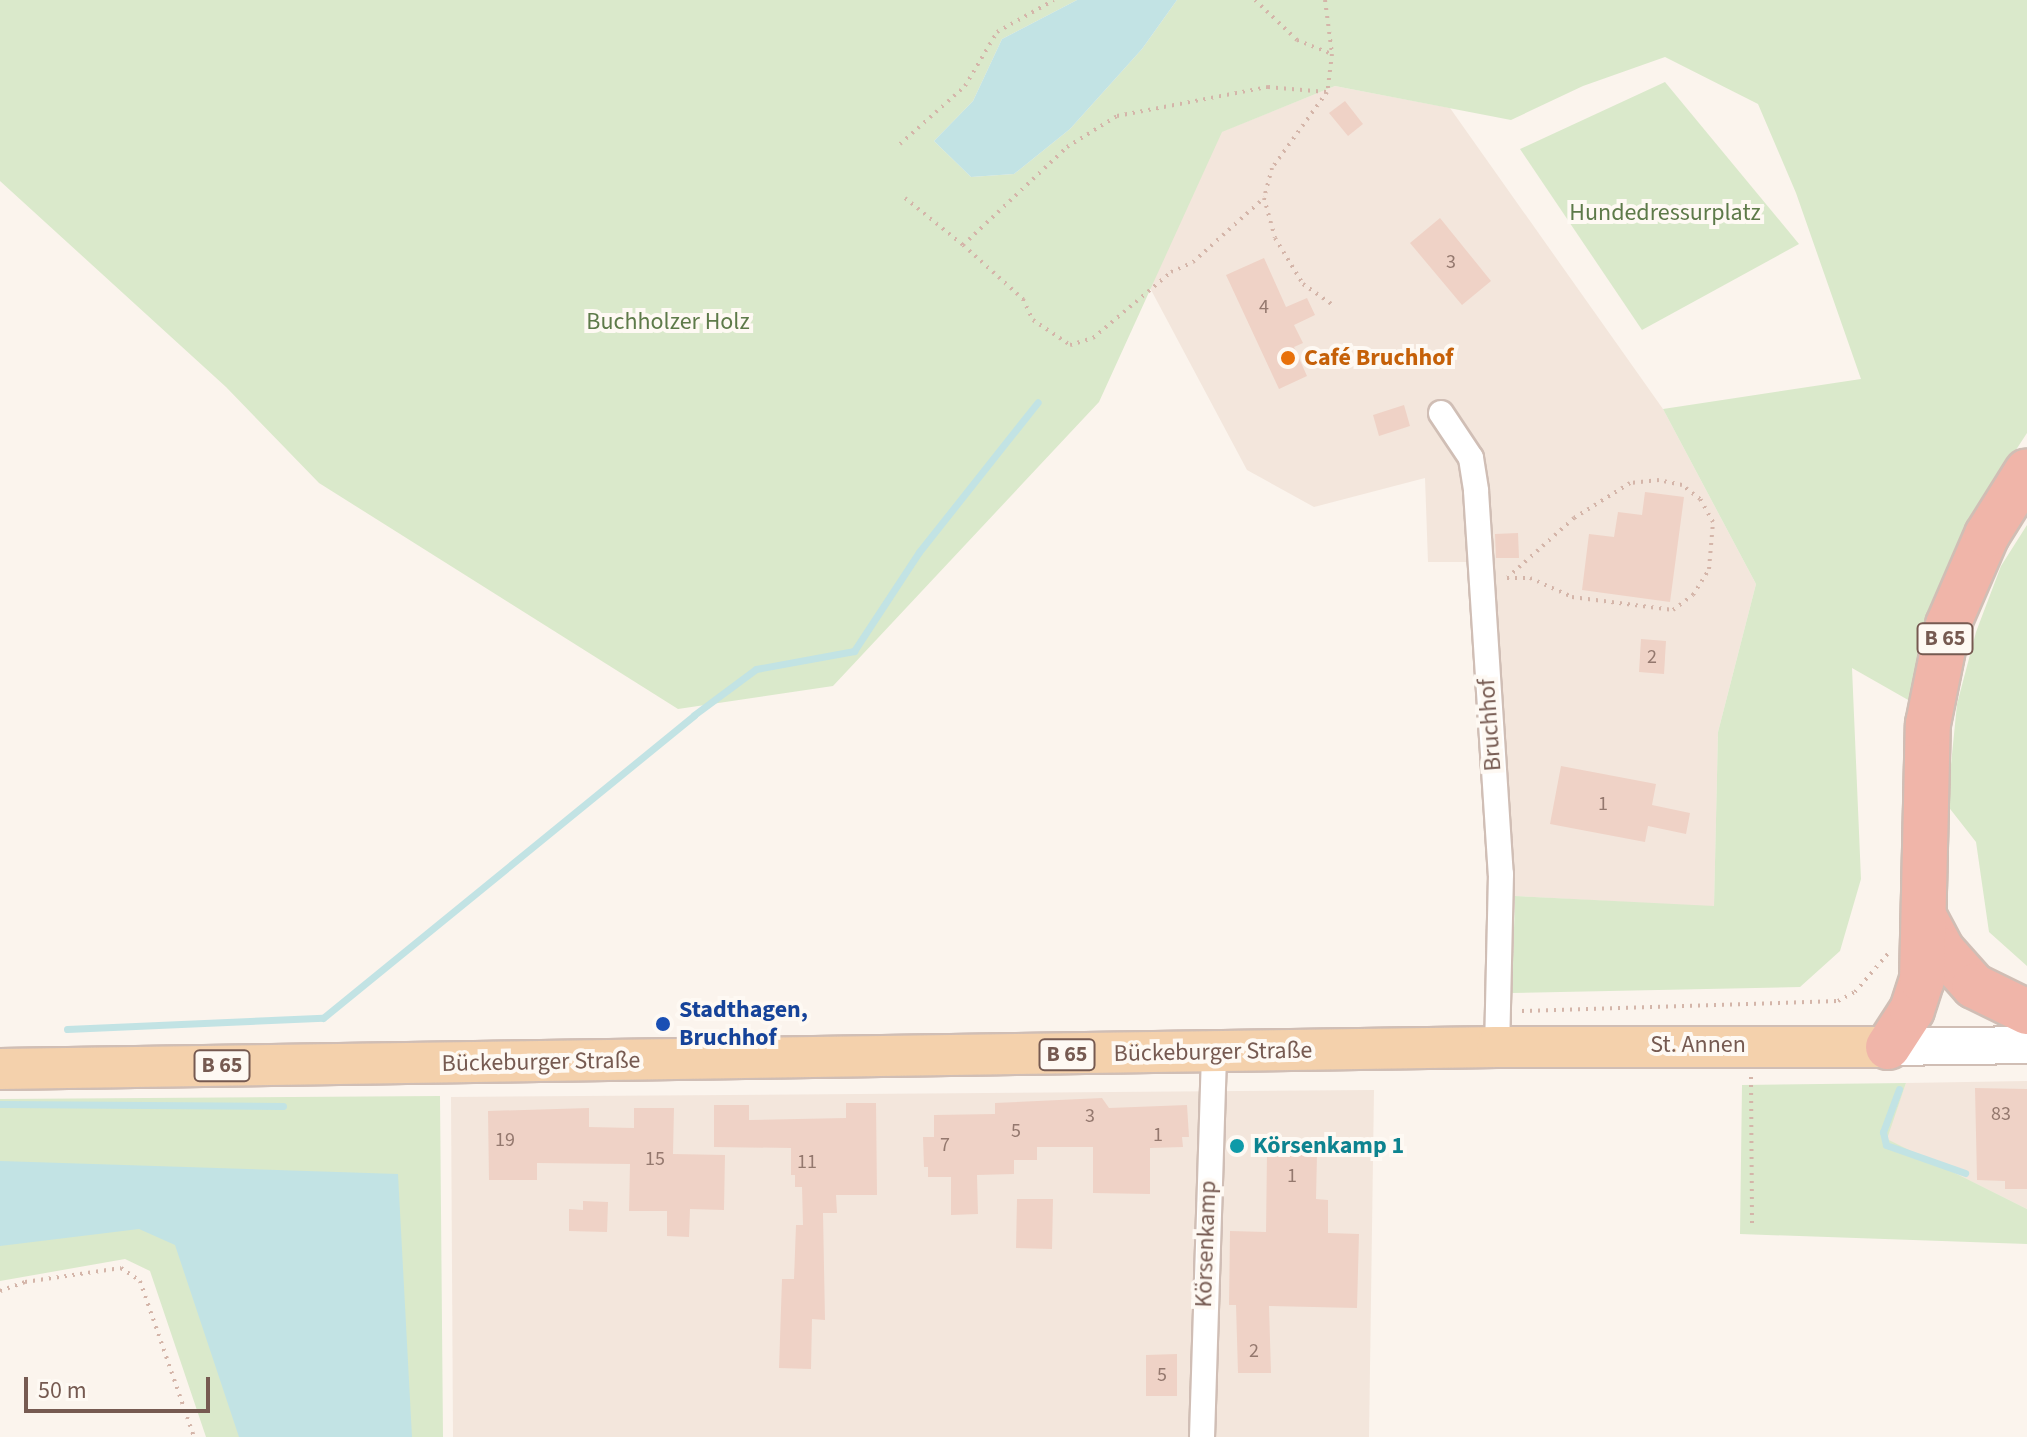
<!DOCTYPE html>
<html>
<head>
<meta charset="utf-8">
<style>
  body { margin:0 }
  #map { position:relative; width:2027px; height:1437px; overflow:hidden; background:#fbf4ed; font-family:"Source Sans 3",sans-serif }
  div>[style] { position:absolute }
  .residential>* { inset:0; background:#f3e6dc }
  .green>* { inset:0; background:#dae9cb }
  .water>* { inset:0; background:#c2e3e4 }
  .stream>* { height:7px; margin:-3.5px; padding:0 3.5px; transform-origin:3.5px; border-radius:3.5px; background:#c2e3e4 }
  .building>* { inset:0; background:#efd2c6 }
  .path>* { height:4px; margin-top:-2px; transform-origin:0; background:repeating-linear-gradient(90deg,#d4b5a9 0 2px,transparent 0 8px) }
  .roads { filter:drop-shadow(2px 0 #d0beb5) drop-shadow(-2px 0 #d0beb5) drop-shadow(0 2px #d0beb5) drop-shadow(0 -2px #d0beb5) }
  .street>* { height:24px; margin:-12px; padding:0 12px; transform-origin:12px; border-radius:12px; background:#fff }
  .secondary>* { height:36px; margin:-18px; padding:0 18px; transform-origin:18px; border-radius:18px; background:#fff }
  .primary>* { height:40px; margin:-20px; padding:0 20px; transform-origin:20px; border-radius:20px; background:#f4d1ac }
  .highway>* { height:44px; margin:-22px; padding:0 22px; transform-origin:22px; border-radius:22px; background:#f0b5a9 }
  .dots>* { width:22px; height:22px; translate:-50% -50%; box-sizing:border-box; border:4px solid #fef9f3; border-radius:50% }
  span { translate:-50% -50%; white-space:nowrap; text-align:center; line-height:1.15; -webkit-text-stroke:8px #fef9f3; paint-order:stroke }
  .number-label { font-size:20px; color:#94786e }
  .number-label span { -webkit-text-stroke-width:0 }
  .shield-label span { padding:2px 6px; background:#fef9f3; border:2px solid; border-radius:6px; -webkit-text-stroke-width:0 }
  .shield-label { font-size:22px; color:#765a51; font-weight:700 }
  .park-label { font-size:24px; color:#5d7a49 }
  .food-label { font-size:24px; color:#c56008; font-weight:700 }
  .left { translate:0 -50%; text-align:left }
  .street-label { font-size:24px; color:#765a51 }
  .transit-label { font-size:24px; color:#164399; font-weight:700 }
  .culture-label { font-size:24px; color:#0d838f; font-weight:700 }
  .scale { position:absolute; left:24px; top:1377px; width:186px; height:36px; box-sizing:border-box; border:4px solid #765a51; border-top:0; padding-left:10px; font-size:24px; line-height:28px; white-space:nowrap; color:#765a51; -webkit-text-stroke:6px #fef9f3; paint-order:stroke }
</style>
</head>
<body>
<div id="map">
  <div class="residential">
    <div style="clip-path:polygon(1335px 86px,1450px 108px,1663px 409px,1756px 584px,1718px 732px,1714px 907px,1515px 896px,1489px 876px,1469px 562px,1428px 562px,1425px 478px,1314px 507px,1247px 470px,1150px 288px,1221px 132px)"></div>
    <div style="clip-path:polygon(2027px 1081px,2027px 1209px,1886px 1139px,1906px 1083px)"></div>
    <div style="clip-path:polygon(1374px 1090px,1369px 1437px,453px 1437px,451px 1097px)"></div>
  </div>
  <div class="green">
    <div style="clip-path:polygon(0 0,1077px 0,1002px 39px,973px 101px,934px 141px,971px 177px,1014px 174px,1070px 129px,1142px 49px,1177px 0,2027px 0,2027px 433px,1967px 525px,1917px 705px,1852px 668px,1861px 879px,1840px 951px,1800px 987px,1512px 993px,1515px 896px,1714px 906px,1718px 732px,1756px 584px,1663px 409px,1861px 379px,1796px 193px,1758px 104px,1665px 57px,1583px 86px,1511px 120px,1335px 86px,1222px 132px,1099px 402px,833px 686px,678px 709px,319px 483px,226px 387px,0 181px)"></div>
    <div style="clip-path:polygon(1665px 82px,1799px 244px,1642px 330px,1520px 149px)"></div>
    <div style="clip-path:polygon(2027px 525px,2027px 966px,1989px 932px,1976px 842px,1947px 805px,1957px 704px,1976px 632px,2001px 566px)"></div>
    <div style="clip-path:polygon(1906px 1083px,1887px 1139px,2027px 1209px,2027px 1244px,1740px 1234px,1742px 1085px)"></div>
    <div style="clip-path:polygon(440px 1096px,443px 1437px,206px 1437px,150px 1271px,125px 1259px,0 1281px,0 1099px)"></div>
  </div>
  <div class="water">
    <div style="clip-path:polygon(1077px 0,1177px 0,1142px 49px,1070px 129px,1014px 174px,971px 177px,934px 141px,973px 101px,1002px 39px)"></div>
    <div style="clip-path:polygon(0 1161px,398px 1174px,412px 1437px,239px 1437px,175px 1245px,139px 1229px,0 1246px)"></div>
  </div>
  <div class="stream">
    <div style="left:67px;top:1029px;width:256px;rotate:-2.5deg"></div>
    <div style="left:323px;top:1018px;width:479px;rotate:-39.2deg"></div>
    <div style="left:694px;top:715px;width:77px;rotate:-36.6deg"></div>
    <div style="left:756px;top:669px;width:100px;rotate:-10.4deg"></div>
    <div style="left:854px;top:651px;width:118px;rotate:-56.7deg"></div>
    <div style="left:919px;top:552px;width:191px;rotate:-51.6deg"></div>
    <div style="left:1899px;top:1089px;width:46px;rotate:110.4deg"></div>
    <div style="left:1883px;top:1132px;width:13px;rotate:77deg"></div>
    <div style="left:1886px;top:1145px;width:84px;rotate:19.5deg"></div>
    <div style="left:0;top:1104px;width:283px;rotate:0.4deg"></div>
  </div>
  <div class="building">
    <div style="clip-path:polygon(1345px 101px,1363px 124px,1348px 136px,1329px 113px)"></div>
    <div style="clip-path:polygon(1440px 218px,1491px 281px,1462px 305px,1410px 243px)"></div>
    <div style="clip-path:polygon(1264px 258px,1286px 307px,1307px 298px,1315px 315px,1294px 325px,1303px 343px,1294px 347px,1307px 376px,1279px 389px,1226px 275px)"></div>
    <div style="clip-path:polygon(1404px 405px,1410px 426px,1379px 436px,1373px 415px)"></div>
    <div style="clip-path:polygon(1645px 492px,1684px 497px,1670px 602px,1582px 590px,1589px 534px,1614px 537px,1618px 512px,1642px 515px)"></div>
    <div style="clip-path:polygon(1518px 533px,1519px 558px,1496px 558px,1495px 534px)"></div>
    <div style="clip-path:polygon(1641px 639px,1666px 641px,1664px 674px,1639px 672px)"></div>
    <div style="clip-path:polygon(1561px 766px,1656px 784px,1652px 805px,1690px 813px,1686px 834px,1648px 826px,1645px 842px,1550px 824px)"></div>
    <div style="clip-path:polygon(1975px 1088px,2027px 1089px,2027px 1189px,2005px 1189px,2005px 1181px,1977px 1180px)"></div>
    <div style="clip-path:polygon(1102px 1098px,1109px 1108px,1187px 1105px,1189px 1137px,1182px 1137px,1183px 1147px,1150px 1148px,1150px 1194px,1093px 1193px,1093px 1147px,1037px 1147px,1037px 1160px,1014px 1160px,1014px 1174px,977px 1175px,978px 1214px,951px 1215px,951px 1177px,928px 1177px,928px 1167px,924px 1167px,923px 1137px,934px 1137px,934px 1115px,995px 1114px,995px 1103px)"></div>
    <div style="clip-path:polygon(846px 1103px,876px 1103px,877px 1195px,836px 1195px,837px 1213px,823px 1213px,825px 1320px,812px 1319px,811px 1369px,779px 1368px,782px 1279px,794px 1279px,796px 1225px,803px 1225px,802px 1187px,795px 1187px,795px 1175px,791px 1175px,791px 1148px,714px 1147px,714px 1105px,749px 1105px,749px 1120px,846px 1118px)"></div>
    <div style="clip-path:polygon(589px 1108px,589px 1127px,634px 1128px,634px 1108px,674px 1108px,673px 1154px,725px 1155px,724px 1210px,690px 1209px,689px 1237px,667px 1236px,667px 1211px,629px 1211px,630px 1164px,537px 1163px,537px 1180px,489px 1180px,488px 1111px)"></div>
    <div style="clip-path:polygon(1267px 1152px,1317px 1154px,1316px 1199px,1328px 1200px,1328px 1233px,1359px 1234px,1357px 1308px,1269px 1306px,1271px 1373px,1238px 1373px,1236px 1305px,1229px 1305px,1230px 1231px,1266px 1232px)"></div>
    <div style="clip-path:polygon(1017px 1199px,1053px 1199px,1052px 1249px,1016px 1248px)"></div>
    <div style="clip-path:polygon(583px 1201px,608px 1202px,607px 1232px,569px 1231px,569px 1209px,583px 1210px)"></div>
    <div style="clip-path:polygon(1177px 1354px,1177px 1396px,1146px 1396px,1146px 1355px)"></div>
  </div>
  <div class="path">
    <div style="left:1255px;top:0;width:58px;rotate:43.6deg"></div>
    <div style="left:1297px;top:40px;width:38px;rotate:22deg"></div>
    <div style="left:1325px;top:0;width:54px;rotate:82.6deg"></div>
    <div style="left:1332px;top:54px;width:38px;rotate:97deg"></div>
    <div style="left:1327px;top:92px;width:94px;rotate:125.9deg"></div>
    <div style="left:1272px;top:168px;width:31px;rotate:105deg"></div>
    <div style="left:1264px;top:198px;width:41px;rotate:74.6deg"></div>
    <div style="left:1275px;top:238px;width:54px;rotate:58.7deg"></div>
    <div style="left:1303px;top:284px;width:38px;rotate:35deg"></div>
    <div style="left:900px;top:144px;width:87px;rotate:-41.7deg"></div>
    <div style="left:965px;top:86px;width:63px;rotate:-59.3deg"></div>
    <div style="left:997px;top:32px;width:65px;rotate:-29.3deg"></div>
    <div style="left:905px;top:198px;width:75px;rotate:39deg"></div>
    <div style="left:963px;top:245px;width:143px;rotate:-43.3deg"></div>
    <div style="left:1067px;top:147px;width:59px;rotate:-31.8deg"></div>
    <div style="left:1117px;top:116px;width:154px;rotate:-10.9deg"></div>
    <div style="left:1268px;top:87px;width:59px;rotate:4.8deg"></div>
    <div style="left:963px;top:245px;width:81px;rotate:42deg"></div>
    <div style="left:1023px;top:299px;width:23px;rotate:65deg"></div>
    <div style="left:1033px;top:320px;width:45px;rotate:34deg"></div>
    <div style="left:1070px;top:345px;width:24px;rotate:-17deg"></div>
    <div style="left:1093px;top:338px;width:102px;rotate:-40.2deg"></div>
    <div style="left:1171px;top:272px;width:24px;rotate:-24deg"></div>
    <div style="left:1193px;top:262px;width:96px;rotate:-42deg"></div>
    <div style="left:1507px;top:578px;width:23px"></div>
    <div style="left:1530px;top:578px;width:46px;rotate:24.3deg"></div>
    <div style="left:1572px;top:597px;width:102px;rotate:7.3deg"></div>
    <div style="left:1673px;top:610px;width:25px;rotate:-37deg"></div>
    <div style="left:1693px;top:595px;width:31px;rotate:-58deg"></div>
    <div style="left:1709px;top:569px;width:47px;rotate:-85.1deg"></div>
    <div style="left:1713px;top:522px;width:26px;rotate:-119deg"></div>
    <div style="left:1700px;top:499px;width:23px;rotate:-142deg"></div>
    <div style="left:1682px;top:485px;width:24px;rotate:-168deg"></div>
    <div style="left:1659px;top:480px;width:29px;rotate:174deg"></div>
    <div style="left:1630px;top:483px;width:66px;rotate:148deg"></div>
    <div style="left:1574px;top:518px;width:89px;rotate:138.2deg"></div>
    <div style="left:1522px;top:1011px;width:316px;rotate:-1.8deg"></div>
    <div style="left:1838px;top:1001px;width:19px;rotate:-28deg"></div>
    <div style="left:1855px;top:992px;width:55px;rotate:-49.4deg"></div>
    <div style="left:1751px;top:1077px;width:150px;rotate:89.6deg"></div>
    <div style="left:0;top:1291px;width:27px;rotate:-20deg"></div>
    <div style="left:25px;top:1282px;width:97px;rotate:-8.3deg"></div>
    <div style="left:121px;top:1268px;width:23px;rotate:34deg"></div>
    <div style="left:140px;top:1281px;width:165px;rotate:70.9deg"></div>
  </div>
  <div class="roads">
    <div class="street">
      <div style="left:1441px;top:413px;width:54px;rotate:56.3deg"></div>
      <div style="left:1471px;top:458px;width:33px;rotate:81deg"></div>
      <div style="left:1476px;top:491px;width:384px;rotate:86.3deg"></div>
      <div style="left:1501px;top:874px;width:173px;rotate:91.3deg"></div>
      <div style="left:1202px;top:1437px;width:385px;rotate:-88.2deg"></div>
    </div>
    <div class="secondary">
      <div style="left:1888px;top:1047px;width:139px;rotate:-0.8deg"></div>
    </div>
    <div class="primary">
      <div style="left:0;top:1069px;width:1497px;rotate:-0.84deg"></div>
      <div style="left:1497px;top:1047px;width:391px"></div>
    </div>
    <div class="highway">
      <div style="left:1925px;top:918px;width:36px;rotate:62deg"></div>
      <div style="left:1942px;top:950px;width:48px;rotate:48.4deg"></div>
      <div style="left:1974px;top:986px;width:59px;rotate:26.1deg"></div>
      <div style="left:1888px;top:1047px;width:44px;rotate:-57deg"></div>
      <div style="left:1912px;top:1010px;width:32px;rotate:-72deg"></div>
      <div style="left:1922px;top:980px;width:256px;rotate:-88.7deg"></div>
      <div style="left:1928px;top:724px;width:101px;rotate:-78.6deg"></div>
      <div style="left:1948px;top:625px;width:98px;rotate:-66.6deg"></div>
      <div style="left:1987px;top:535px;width:75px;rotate:-58deg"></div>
    </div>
  </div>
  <div class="dots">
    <div style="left:1288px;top:358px;background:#e8710a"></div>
    <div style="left:663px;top:1024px;background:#1a4fb4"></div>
    <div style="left:1237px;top:1146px;background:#0f9aa8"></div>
  </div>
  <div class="number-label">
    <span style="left:1451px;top:262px">3</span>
    <span style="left:1264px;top:307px">4</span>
    <span style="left:1652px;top:657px">2</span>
    <span style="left:1603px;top:804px">1</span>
    <span style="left:2001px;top:1114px">83</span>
    <span style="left:1090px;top:1116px">3</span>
    <span style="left:1016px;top:1131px">5</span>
    <span style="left:1158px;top:1135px">1</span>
    <span style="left:505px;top:1140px">19</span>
    <span style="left:945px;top:1145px">7</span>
    <span style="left:655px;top:1159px">15</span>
    <span style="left:807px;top:1162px">11</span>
    <span style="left:1292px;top:1176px">1</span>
    <span style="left:1254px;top:1351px">2</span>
    <span style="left:1162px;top:1375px">5</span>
  </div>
  <div class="shield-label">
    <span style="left:1945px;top:639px">B 65</span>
    <span style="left:1067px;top:1055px">B 65</span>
    <span style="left:222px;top:1066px">B 65</span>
  </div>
  <div class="park-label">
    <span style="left:1665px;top:213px">Hundedressurplatz</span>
    <span style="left:668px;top:322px">Buchholzer Holz</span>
  </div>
  <div class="food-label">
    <span class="left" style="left:1304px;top:358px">Café Bruchhof</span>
  </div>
  <div class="street-label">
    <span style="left:1490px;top:725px;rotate:-94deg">Bruchhof</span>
    <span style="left:1698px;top:1045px">St. Annen</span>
    <span style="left:1213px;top:1052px;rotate:-1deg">Bückeburger Straße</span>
    <span style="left:541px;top:1062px;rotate:-1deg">Bückeburger Straße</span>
    <span style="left:1206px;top:1244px;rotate:-88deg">Körsenkamp</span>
  </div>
  <div class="transit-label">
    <span class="left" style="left:679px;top:1024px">Stadthagen,<br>Bruchhof</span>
  </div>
  <div class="culture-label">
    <span class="left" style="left:1253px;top:1146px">Körsenkamp 1</span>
  </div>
  <div class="scale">50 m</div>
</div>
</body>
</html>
